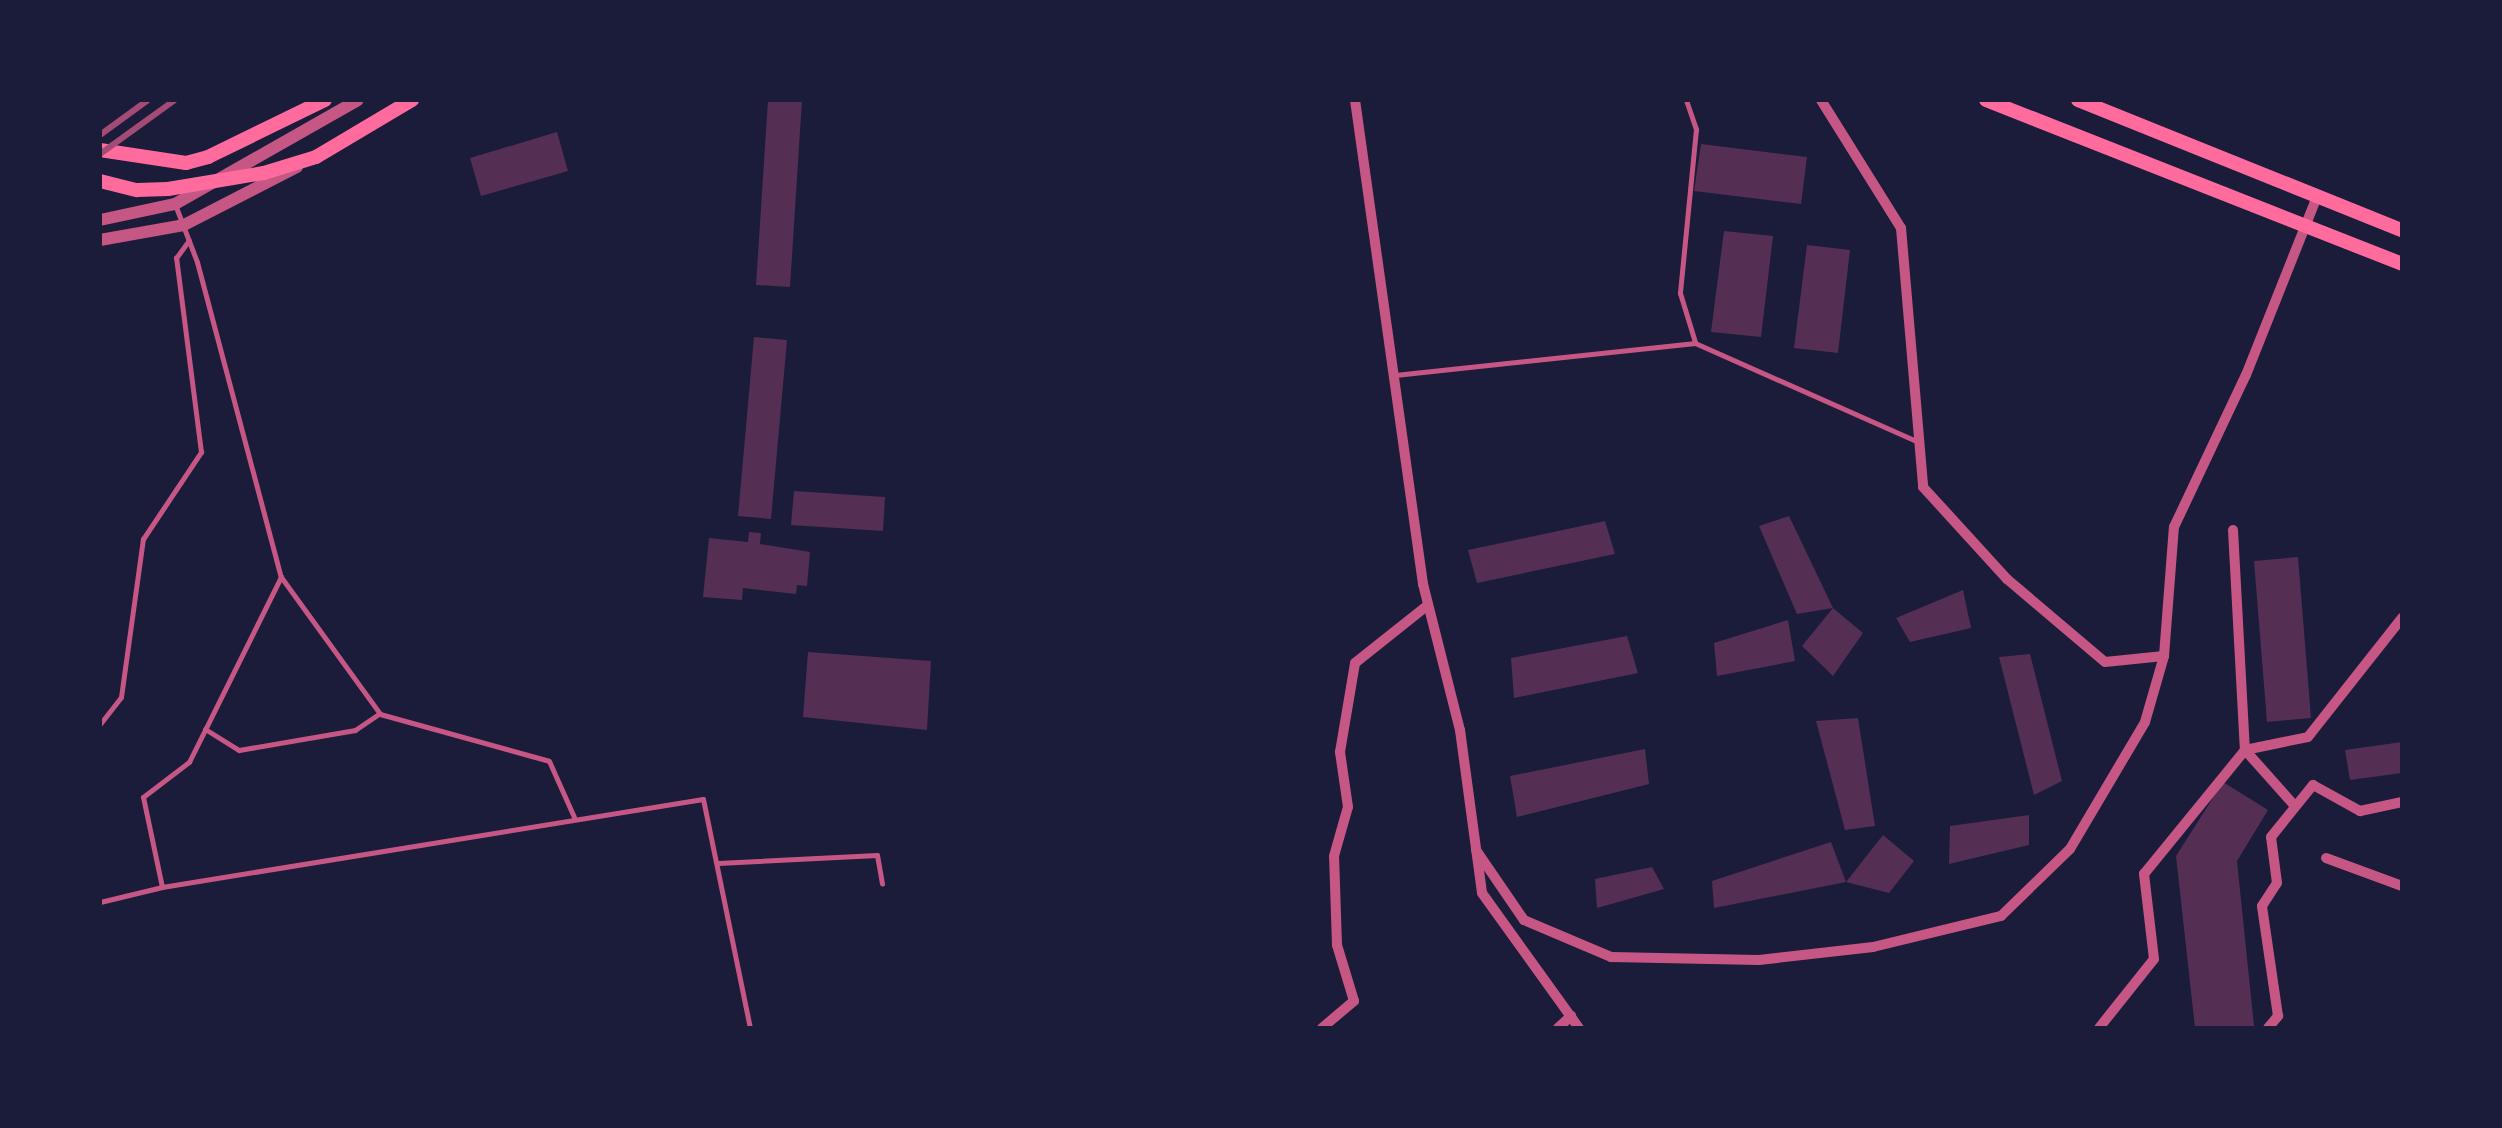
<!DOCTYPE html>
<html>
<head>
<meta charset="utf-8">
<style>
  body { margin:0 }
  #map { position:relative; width:2502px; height:1128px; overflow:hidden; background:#1b1b3a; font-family:"Roboto Serif",serif }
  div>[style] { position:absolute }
  .building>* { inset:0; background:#542f53 }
  .service>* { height:5px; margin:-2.5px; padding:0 2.5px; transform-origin:2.5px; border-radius:2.5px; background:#c65784 }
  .minor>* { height:10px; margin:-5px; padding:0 5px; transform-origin:5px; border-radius:5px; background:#c65784 }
  .tertiary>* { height:12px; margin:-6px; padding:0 6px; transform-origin:6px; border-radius:6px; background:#c65784 }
  .secondary>* { height:14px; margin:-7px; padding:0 7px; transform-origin:7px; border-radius:7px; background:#ff6b9d }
  .rail>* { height:6px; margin:-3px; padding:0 3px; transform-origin:3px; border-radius:3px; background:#a44b75 }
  span { translate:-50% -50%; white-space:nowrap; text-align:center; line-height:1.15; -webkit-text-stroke:10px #1b1b3a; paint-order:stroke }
  .frame { position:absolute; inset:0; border:102px solid #1b1b3a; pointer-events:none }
</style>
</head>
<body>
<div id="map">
  <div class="building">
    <div style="clip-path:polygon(768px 100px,802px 100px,790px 287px,756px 285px)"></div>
    <div style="clip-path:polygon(557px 132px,568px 171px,481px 196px,470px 158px)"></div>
    <div style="clip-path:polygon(1701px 144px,1807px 157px,1801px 204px,1694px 191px)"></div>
    <div style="clip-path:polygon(1724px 231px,1773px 236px,1761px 337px,1711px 332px)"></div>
    <div style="clip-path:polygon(1807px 245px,1850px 250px,1838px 353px,1794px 348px)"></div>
    <div style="clip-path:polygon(754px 337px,787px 340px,771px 519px,738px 516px)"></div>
    <div style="clip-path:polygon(794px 491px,885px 497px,883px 531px,791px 525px)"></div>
    <div style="clip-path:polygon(1789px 516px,1833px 608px,1863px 633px,1833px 676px,1802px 646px,1833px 608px,1797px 614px,1759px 526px)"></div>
    <div style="clip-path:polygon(1605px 521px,1615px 554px,1477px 583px,1468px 550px)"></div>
    <div style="clip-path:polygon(749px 532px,761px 533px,760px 544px,810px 552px,807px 586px,797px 585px,796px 594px,743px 588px,742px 600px,703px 597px,709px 538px,748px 542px)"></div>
    <div style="clip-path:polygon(2298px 557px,2311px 718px,2267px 722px,2254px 561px)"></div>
    <div style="clip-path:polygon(1963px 590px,1971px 628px,1910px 642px,1896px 618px)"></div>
    <div style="clip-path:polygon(1788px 620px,1795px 661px,1717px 676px,1714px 643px)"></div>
    <div style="clip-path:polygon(1627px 636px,1638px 673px,1514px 698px,1511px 658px)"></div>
    <div style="clip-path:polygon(808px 652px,931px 661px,927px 730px,803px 717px)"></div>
    <div style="clip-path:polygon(2030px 654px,2062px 781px,2034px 795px,1999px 657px)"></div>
    <div style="clip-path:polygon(1858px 718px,1875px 826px,1845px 830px,1816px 721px)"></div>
    <div style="clip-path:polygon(2402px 742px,2402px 773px,2350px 780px,2345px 750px)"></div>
    <div style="clip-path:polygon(1645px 749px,1649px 784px,1517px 817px,1510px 776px)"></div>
    <div style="clip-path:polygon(2223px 782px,2268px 810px,2237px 861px,2254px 1026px,2195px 1028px,2176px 856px)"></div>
    <div style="clip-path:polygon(2029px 815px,2029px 845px,1949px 864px,1950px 826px)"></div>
    <div style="clip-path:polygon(1883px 835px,1914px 861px,1889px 893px,1846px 882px)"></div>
    <div style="clip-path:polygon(1831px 842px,1846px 882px,1714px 908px,1712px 881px)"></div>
    <div style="clip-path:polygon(1652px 867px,1664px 889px,1597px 908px,1595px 879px)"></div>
  </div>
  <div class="service">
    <div style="left:1686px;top:100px;width:31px;rotate:71deg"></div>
    <div style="left:1696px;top:129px;width:165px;rotate:95.6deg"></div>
    <div style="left:1680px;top:293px;width:51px;rotate:73deg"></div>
    <div style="left:176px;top:207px;width:59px;rotate:69.1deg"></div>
    <div style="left:197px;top:262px;width:326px;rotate:75.1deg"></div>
    <div style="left:281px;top:577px;width:169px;rotate:54.1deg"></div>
    <div style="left:380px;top:714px;width:175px;rotate:15.5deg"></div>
    <div style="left:549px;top:761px;width:61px;rotate:65.9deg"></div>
    <div style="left:1395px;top:375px;width:302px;rotate:-6.1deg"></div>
    <div style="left:1695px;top:343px;width:242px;rotate:23.9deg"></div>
    <div style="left:100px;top:724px;width:34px;rotate:-52deg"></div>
    <div style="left:121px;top:697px;width:160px;rotate:-82.1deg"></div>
    <div style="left:143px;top:539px;width:105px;rotate:-56.3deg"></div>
    <div style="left:201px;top:452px;width:196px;rotate:-97.3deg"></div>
    <div style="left:176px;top:258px;width:22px;rotate:-54deg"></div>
    <div style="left:205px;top:729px;width:40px;rotate:32deg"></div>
    <div style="left:239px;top:750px;width:118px;rotate:-9.8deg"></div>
    <div style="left:355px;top:730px;width:29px;rotate:-34deg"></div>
    <div style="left:718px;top:863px;width:159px;rotate:-2.9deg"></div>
    <div style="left:877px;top:855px;width:29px;rotate:80deg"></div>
    <div style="left:162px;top:887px;width:92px;rotate:-101.9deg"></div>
    <div style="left:143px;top:797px;width:58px;rotate:-37.3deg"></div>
    <div style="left:189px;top:762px;width:207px;rotate:-63.6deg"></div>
    <div style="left:100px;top:902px;width:64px;rotate:-13.6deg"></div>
    <div style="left:162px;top:887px;width:548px;rotate:-9.24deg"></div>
    <div style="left:703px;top:799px;width:234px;rotate:78.4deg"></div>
  </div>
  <div class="minor">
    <div style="left:1355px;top:100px;width:489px;rotate:82deg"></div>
    <div style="left:1423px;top:584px;width:151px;rotate:75.8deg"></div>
    <div style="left:1460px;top:730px;width:164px;rotate:82.3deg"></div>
    <div style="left:1482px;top:893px;width:166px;rotate:54.3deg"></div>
    <div style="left:1821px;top:100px;width:151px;rotate:58deg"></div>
    <div style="left:1901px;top:228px;width:260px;rotate:85.1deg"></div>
    <div style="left:1923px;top:487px;width:125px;rotate:47.6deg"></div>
    <div style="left:2007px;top:579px;width:128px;rotate:40.3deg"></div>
    <div style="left:2105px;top:662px;width:59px;rotate:-5.8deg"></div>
    <div style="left:2233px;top:530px;width:220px;rotate:86.9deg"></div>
    <div style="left:2245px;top:750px;width:74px;rotate:48.3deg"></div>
    <div style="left:1476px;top:850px;width:85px;rotate:55.6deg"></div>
    <div style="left:1524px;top:920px;width:95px;rotate:23deg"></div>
    <div style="left:1611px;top:957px;width:148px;rotate:1.2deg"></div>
    <div style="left:1759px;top:960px;width:115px;rotate:-6.5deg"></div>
    <div style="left:1873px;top:947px;width:132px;rotate:-13.6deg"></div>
    <div style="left:2001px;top:916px;width:96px;rotate:-44.2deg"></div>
    <div style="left:2070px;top:849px;width:147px;rotate:-59.4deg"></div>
    <div style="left:2145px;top:722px;width:69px;rotate:-73.9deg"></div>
    <div style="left:2164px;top:656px;width:129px;rotate:-85.6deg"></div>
    <div style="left:2174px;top:527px;width:168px;rotate:-64.7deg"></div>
    <div style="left:2246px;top:375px;width:192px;rotate:-68.3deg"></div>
    <div style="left:2326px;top:858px;width:81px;rotate:20.2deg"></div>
    <div style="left:1322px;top:1028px;width:42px;rotate:-40.2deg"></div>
    <div style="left:1354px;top:1001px;width:59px;rotate:-106.9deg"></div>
    <div style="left:1337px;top:945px;width:89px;rotate:-91.9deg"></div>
    <div style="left:1334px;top:856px;width:51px;rotate:-74.1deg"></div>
    <div style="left:1348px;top:807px;width:56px;rotate:-98.3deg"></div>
    <div style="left:1340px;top:752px;width:90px;rotate:-80.4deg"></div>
    <div style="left:1355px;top:663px;width:93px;rotate:-38.5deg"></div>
    <div style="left:1558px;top:1028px;width:18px;rotate:-43deg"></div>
    <div style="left:2099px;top:1028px;width:88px;rotate:-51.4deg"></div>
    <div style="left:2154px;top:959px;width:86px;rotate:-96.7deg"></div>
    <div style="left:2144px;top:874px;width:160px;rotate:-50.8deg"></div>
    <div style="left:2245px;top:750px;width:64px;rotate:-11.7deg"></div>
    <div style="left:2308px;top:737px;width:152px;rotate:-51.7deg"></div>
    <div style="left:2268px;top:1028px;width:16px;rotate:-50deg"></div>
    <div style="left:2278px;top:1016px;width:111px;rotate:-98.3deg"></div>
    <div style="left:2262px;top:906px;width:27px;rotate:-57deg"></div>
    <div style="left:2277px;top:883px;width:46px;rotate:-97.4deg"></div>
    <div style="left:2271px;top:837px;width:67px;rotate:-51.1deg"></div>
    <div style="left:2313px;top:785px;width:54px;rotate:29deg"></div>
    <div style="left:2360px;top:811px;width:43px;rotate:-12.1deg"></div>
  </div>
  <div class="tertiary">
    <div style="left:100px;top:220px;width:77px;rotate:-12deg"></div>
    <div style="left:175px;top:204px;width:210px;rotate:-29.6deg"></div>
    <div style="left:100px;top:240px;width:85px;rotate:-10.1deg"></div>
    <div style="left:184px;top:225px;width:127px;rotate:-27.2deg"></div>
  </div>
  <div class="secondary">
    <div style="left:1986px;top:100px;width:447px;rotate:21.5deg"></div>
    <div style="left:2078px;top:100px;width:349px;rotate:21.9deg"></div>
    <div style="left:100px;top:150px;width:87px;rotate:8.6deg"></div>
    <div style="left:186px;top:163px;width:23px;rotate:-15deg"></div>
    <div style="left:208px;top:157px;width:130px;rotate:-26deg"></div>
    <div style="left:100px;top:181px;width:38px;rotate:14deg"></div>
    <div style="left:137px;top:190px;width:31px;rotate:-2deg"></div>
    <div style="left:168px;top:189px;width:97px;rotate:-9.5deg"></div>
    <div style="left:264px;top:173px;width:54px;rotate:-17.1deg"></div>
    <div style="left:316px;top:157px;width:112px;rotate:-30.7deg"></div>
  </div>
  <div class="rail">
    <div style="left:100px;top:135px;width:59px;rotate:-36.1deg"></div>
    <div style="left:100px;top:154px;width:92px;rotate:-35.8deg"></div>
  </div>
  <div class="frame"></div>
</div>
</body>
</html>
